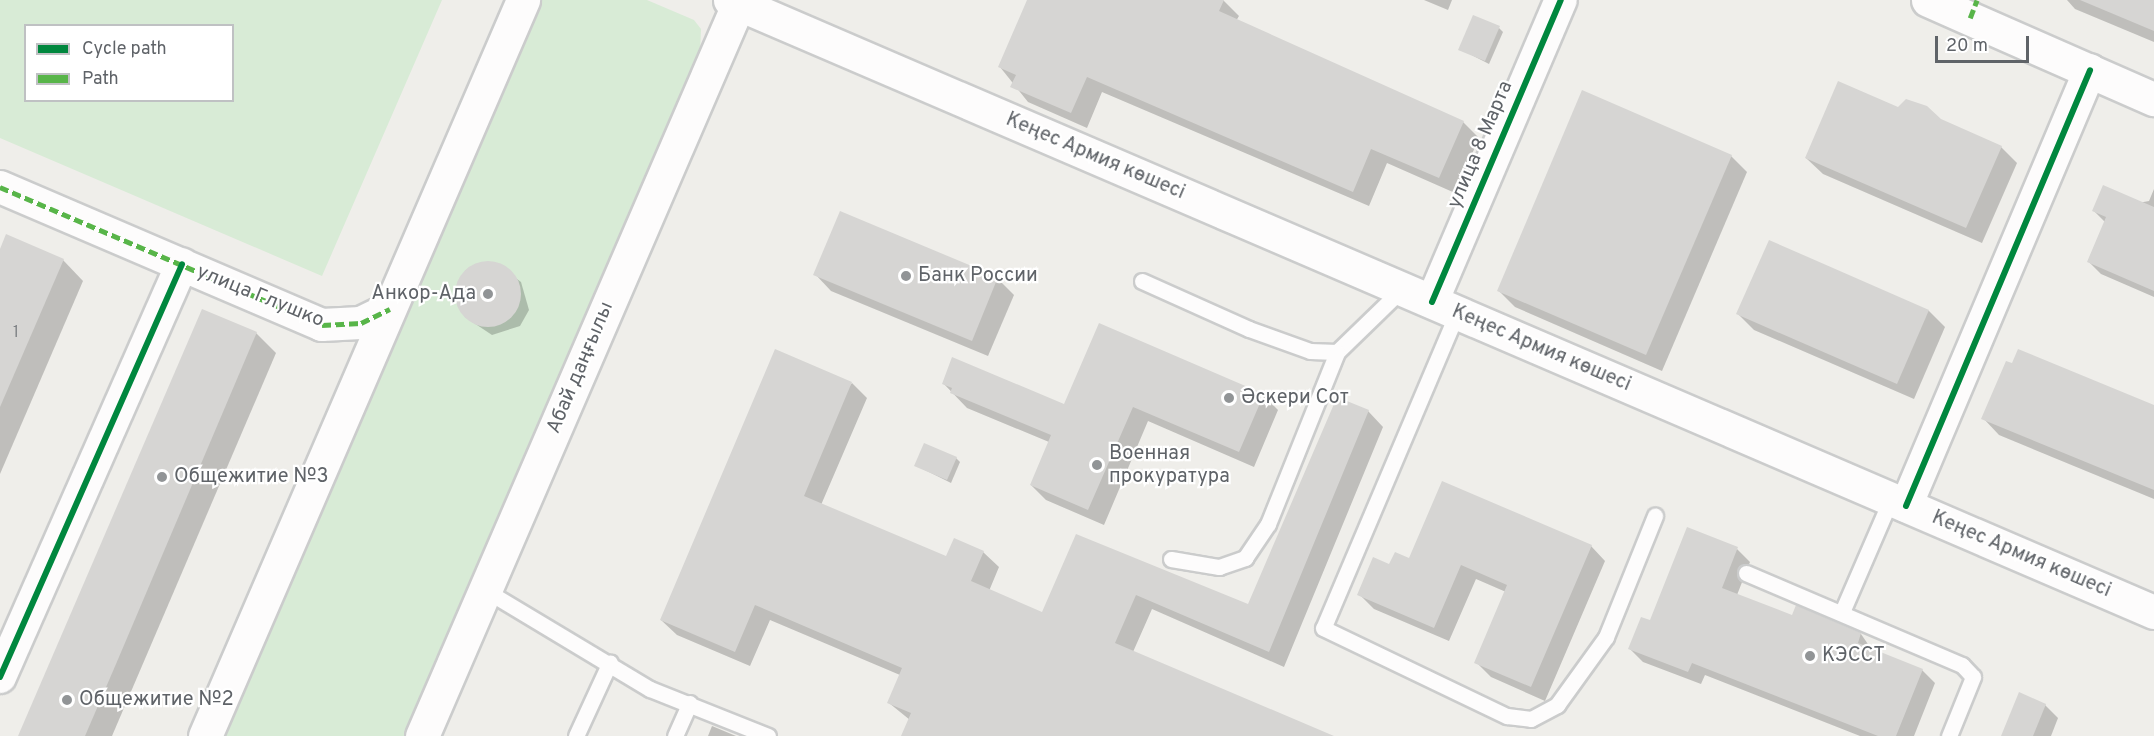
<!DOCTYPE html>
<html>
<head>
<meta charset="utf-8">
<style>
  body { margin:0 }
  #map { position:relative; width:2154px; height:736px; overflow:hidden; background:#efeeea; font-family:Overpass,sans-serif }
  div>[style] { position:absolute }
  .green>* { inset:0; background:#d8ebd6 }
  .shadow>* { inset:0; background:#0003 }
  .building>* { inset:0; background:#d6d5d3 }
  .round { border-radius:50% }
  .roads { filter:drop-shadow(2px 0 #cbcccc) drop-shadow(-2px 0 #cbcccc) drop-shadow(0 2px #cbcccc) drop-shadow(0 -2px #cbcccc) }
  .lane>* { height:15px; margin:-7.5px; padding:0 7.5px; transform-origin:7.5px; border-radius:7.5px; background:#fdfcfc }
  .street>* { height:32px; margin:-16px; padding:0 16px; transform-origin:16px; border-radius:16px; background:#fdfcfc }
  .secondary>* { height:33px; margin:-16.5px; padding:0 16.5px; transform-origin:16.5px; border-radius:16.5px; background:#fdfcfc }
  .quiet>* { height:4.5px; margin-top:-2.25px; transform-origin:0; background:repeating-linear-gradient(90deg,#58b549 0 9px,transparent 0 13.5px) }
  .cycleway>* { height:6px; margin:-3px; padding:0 3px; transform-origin:3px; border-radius:3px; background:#00873e }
  .dots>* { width:16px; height:16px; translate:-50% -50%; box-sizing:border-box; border:3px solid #fff; border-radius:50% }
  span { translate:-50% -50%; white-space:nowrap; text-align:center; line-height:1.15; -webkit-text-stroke:4.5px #fff; paint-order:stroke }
  .number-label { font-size:16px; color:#7e8184 }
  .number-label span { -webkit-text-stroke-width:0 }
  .street-label { font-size:20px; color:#5f6368 }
  .poi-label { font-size:20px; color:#5f6368 }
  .left { translate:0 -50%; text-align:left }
  .right { translate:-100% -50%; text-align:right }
  .legend { position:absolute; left:24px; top:24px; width:210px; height:78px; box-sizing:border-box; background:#fff; border:2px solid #bfc1c3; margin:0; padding:8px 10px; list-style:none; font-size:18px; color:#5f6368 }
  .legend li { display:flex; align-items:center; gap:12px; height:30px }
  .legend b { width:30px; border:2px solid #bfc1c3 }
  .scale { position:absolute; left:1935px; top:36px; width:94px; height:27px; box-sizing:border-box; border:3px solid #5f6368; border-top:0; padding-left:8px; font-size:18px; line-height:21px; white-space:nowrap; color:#5f6368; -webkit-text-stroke:4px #fff; paint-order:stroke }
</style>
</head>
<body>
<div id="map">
  <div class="green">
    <div style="clip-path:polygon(evenodd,0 0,442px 0,322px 276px,0 138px,0 0,26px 26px,232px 26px,232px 100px,26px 100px,26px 26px)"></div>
    <div style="clip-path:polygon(541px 0,647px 0,694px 20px,701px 29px,700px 54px,406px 736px,219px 736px)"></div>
  </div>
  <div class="shadow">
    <div style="clip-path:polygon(1028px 0,1223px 0,1239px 16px,1236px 21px,1463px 122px,1479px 138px,1455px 193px,1387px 163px,1369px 206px,1102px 92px,1087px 128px,1028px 102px,1000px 67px)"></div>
    <div style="clip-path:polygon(1424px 0,1452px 0,1448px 10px)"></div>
    <div style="clip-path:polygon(2067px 0,2154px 0,2154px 42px,2075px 9px)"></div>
    <div style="clip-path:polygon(1499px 28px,1503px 32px,1489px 64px,1460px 49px)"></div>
    <div style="clip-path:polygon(1899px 109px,2001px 147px,2017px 163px,1982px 243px,1823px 174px,1806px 158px)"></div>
    <div style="clip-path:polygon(1731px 156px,1747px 172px,1662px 371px,1515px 307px,1499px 291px)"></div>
    <div style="clip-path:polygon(2154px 189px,2154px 297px,2101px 274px,2088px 261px,2105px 222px,2094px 211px,2149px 201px)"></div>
    <div style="clip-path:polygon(1769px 242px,1929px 311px,1945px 327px,1914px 399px,1754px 330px,1738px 314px)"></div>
    <div style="clip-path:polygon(0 253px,63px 260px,83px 281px,0 474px)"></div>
    <div style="clip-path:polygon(494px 262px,521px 282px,529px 310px,520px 326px,492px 335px,465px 317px,456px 288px,466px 270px)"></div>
    <div style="clip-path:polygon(815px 274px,997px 278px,1014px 295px,988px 356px,831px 291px)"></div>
    <div style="clip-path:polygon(256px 333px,276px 353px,112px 736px,19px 736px)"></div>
    <div style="clip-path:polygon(852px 383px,867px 398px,821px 505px,946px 558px,983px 552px,999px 567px,989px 591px,1043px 614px,1077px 536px,1249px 606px,1368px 411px,1383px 427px,1284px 667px,1152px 609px,1133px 652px,1330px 736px,911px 736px,910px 720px,889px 703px,900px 675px,770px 620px,750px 666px,677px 635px,661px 620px)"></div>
    <div style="clip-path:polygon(943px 383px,1065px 406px,1263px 395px,1278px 410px,1254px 467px,1148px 421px,1104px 525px,1046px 500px,1031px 485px,1049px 442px,967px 408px)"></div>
    <div style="clip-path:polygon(2154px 407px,2154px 499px,1999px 435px,1983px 418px)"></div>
    <div style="clip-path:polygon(956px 458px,960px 462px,951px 483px,915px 465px)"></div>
    <div style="clip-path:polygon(1591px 546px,1605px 561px,1545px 701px,1491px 677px,1476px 662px,1506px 592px,1476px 579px,1449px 641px,1374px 609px,1359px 594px,1390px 565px,1410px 560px)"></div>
    <div style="clip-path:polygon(1737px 549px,1750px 562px,1737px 595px,1793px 617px,1861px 634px,1872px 650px,1922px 670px,1935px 683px,1914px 736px,1860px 736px,1705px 675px,1701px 684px,1643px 662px,1630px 649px,1650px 622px)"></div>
    <div style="clip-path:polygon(2045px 705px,2058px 718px,2051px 736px,2003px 736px)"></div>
    <div style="clip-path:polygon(712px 726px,736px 736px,708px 736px)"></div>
  </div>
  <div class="building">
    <div style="clip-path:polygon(1027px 0,1224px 0,1219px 11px,1464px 121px,1439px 178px,1371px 149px,1353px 192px,1087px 77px,1071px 113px,1010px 87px,1016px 75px,998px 67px)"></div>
    <div style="clip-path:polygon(2080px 0,2154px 0,2154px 31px)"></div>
    <div style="clip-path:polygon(1473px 15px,1500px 26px,1485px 61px,1458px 50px)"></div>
    <div style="clip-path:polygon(1838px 81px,1898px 107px,1906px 99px,1927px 106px,1941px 119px,2002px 146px,1966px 228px,1805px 158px)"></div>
    <div style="clip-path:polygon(1582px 90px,1732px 155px,1646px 355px,1497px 291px)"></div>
    <div style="clip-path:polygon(2103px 185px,2154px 207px,2154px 291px,2087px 262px,2106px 217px,2092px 211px)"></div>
    <div style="clip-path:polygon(840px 211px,998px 277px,972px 341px,813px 275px)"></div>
    <div style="clip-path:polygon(6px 234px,64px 259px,0 407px,0 249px)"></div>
    <div style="clip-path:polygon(1769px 240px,1929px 310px,1897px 384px,1736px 314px)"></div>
    <div class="round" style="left:455px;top:261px;width:66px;height:66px"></div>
    <div style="clip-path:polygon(202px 309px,257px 332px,116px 664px,85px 736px,18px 736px)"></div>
    <div style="clip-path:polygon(1099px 323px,1264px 394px,1239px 452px,1133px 407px,1088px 510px,1030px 485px,1051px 435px,950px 393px,952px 388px,942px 384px,952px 357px,1064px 404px)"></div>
    <div style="clip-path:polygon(775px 349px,852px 382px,804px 496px,946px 556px,954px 538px,984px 551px,971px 581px,1042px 612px,1076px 534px,1248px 604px,1337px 397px,1369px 410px,1269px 652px,1136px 595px,1115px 643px,1334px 736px,901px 736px,911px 713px,887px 703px,902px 668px,755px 605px,735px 652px,660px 620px)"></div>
    <div style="clip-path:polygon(2018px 349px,2154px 405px,2154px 490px,1981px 419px,2006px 361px,2012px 363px)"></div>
    <div style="clip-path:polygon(924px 443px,957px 457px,947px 480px,914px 466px)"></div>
    <div style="clip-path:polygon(1442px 481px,1592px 545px,1531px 687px,1474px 663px,1507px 585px,1461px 565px,1434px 628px,1357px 595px,1373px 557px,1389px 564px,1395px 552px,1409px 558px)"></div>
    <div style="clip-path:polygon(1687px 527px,1738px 547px,1722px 588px,1792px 615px,1796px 605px,1861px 633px,1858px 643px,1923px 669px,1896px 736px,1878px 736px,1692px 663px,1688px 672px,1628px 649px,1641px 617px,1650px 620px)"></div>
    <div style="clip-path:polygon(2019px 692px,2046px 704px,2033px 736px,2001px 736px)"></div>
  </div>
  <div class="roads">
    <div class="lane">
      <div style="left:1142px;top:281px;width:117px;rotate:24.2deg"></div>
      <div style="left:1249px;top:329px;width:65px;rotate:19.8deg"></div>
      <div style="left:1310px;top:351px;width:27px;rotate:2deg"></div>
      <div style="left:1337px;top:352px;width:91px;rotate:-44.1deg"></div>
      <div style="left:1457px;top:313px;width:342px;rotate:113deg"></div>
      <div style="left:1323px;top:628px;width:204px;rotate:25.6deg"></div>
      <div style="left:1507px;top:716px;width:24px;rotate:7deg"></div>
      <div style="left:1531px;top:719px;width:30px;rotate:-28deg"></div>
      <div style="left:1557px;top:705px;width:84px;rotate:-54.2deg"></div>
      <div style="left:1606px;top:637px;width:131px;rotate:-68deg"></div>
      <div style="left:1171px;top:559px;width:49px;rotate:9.5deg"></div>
      <div style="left:1219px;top:567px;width:28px;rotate:-19deg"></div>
      <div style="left:1245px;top:558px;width:41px;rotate:-55.9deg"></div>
      <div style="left:1268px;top:524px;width:185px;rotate:-68.1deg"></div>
      <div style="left:1746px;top:573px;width:235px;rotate:23.1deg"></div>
      <div style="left:1962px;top:665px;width:16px;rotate:47deg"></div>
      <div style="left:1973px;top:677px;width:64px;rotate:112.1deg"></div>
      <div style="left:485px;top:590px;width:192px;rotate:31deg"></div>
      <div style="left:650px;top:689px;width:127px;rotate:21.7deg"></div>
      <div style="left:1842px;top:612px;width:123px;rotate:-66.6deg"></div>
      <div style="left:576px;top:736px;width:81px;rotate:-65.3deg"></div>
      <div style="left:675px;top:736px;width:36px;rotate:-66deg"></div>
    </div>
    <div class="street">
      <div style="left:0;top:187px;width:350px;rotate:23.2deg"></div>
      <div style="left:322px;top:325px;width:39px;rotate:-3deg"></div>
      <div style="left:361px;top:323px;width:32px;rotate:-26deg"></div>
      <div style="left:1432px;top:302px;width:328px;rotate:-66.9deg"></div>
      <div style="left:1906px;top:506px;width:473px;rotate:-67.1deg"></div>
      <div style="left:0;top:677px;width:451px;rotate:-66.2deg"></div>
    </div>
    <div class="secondary">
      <div style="left:730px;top:0;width:1550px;rotate:23.26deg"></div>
      <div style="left:1928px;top:0;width:247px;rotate:23.7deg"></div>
      <div style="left:205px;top:736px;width:802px;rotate:-66.63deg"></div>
      <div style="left:422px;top:736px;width:802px;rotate:-66.63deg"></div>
    </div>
  </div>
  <div class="quiet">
    <div style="left:1970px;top:18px;width:19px;rotate:-69deg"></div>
    <div style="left:0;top:187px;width:350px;rotate:23.2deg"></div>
    <div style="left:322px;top:325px;width:39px;rotate:-3deg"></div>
    <div style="left:361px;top:323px;width:32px;rotate:-26deg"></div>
  </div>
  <div class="cycleway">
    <div style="left:1432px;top:302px;width:328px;rotate:-66.9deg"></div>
    <div style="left:1906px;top:506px;width:473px;rotate:-67.1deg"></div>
    <div style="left:0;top:677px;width:451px;rotate:-66.2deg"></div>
  </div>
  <div class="dots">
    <div style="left:906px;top:276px;background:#919496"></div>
    <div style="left:488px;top:294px;background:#919496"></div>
    <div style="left:1229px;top:398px;background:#919496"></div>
    <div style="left:1097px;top:465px;background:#919496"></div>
    <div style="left:162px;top:477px;background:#919496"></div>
    <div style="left:1810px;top:656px;background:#919496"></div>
    <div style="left:67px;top:700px;background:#919496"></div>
  </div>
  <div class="number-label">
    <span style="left:16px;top:333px">1</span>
  </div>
  <div class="street-label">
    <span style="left:1481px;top:145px;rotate:-67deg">улица 8 Марта</span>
    <span style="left:1095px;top:157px;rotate:23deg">Кеңес Армия көшесі</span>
    <span style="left:260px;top:297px;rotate:22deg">улица Глушко</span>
    <span style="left:1541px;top:349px;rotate:23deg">Кеңес Армия көшесі</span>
    <span style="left:581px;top:368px;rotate:-67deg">Абай даңғылы</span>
    <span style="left:2021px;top:555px;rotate:23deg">Кеңес Армия көшесі</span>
  </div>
  <div class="poi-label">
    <span class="left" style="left:918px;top:276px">Банк России</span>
    <span class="right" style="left:476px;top:294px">Анкор-Ада</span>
    <span class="left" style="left:1241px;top:398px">Әскери Сот</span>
    <span class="left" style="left:1109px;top:466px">Военная<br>прокуратура</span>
    <span class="left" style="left:174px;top:477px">Общежитие №3</span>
    <span class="left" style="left:1822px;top:656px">КЭССТ</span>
    <span class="left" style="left:79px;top:700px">Общежитие №2</span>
  </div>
  <ul class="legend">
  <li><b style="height:8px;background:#00873e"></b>Cycle path</li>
  <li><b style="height:8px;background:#58b549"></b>Path</li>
  </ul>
  <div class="scale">20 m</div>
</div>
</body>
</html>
